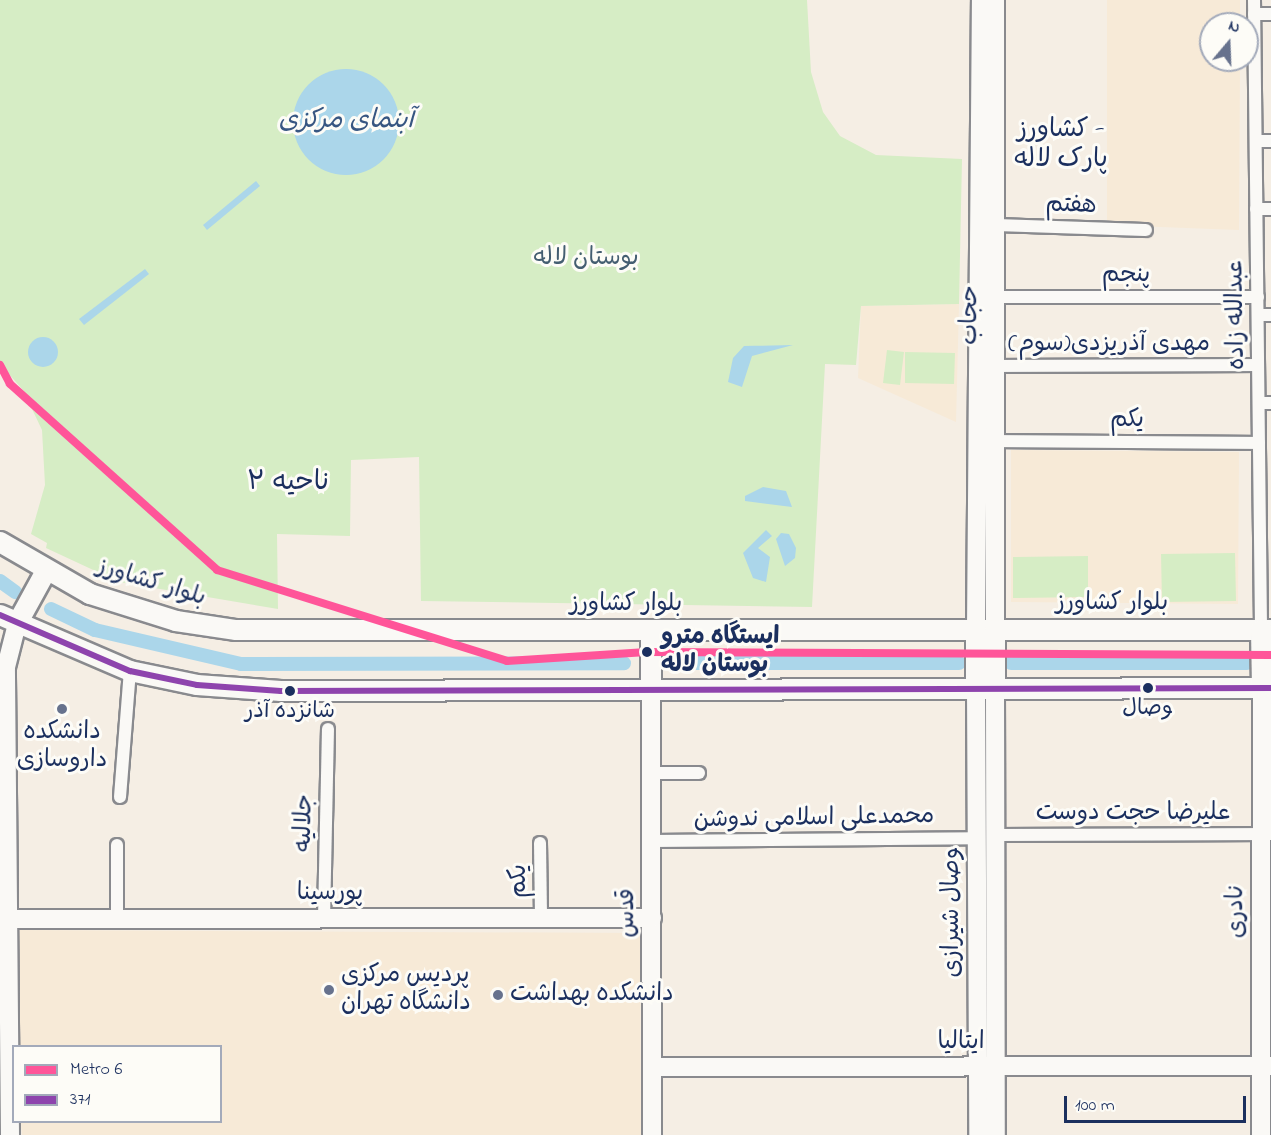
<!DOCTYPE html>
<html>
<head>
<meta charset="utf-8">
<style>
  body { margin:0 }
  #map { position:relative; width:1271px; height:1135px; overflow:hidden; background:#f5eee4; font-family:"Indie Flower","Playpen Sans Arabic",sans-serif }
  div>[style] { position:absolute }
  .built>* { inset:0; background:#f7ead7 }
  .green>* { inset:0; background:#d6edc5 }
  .water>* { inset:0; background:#abd6ea }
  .round { border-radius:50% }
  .canal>* { height:14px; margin:-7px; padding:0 7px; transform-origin:7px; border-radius:7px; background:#abd6ea }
  .roads { filter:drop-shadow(2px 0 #898a8e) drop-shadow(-2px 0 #898a8e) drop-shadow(0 2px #898a8e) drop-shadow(0 -2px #898a8e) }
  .street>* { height:12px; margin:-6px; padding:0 6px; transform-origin:6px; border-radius:6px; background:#faf9f6 }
  .secondary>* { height:18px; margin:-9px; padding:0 9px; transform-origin:9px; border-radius:9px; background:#faf9f6 }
  .primary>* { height:20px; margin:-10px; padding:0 10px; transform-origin:10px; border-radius:10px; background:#faf9f6 }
  .bus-1>* { height:6px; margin:-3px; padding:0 3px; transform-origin:3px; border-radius:3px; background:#8e44ad }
  .metro-1>* { height:8px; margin:-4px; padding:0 4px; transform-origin:4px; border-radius:4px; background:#f59 }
  .dots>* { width:16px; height:16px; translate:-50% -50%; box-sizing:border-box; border:3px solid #fdfcf7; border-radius:50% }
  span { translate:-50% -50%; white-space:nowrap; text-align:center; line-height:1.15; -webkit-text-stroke:6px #fdfcf7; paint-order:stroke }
  .bus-label { font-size:22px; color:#1b2f5e }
  .street-label { font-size:24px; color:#1b2f5e }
  .park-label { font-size:24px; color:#445e71 }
  .stop-label { font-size:24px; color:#1b2f5e; font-weight:700 }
  .left { translate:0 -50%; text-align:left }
  .poi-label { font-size:24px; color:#1b2f5e }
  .water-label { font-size:26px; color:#375682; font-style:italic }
  .neighbourhood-label { font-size:26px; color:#1b2f5e }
  .quarter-label { font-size:27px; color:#1b2f5e }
  .legend { position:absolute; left:12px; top:1045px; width:210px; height:78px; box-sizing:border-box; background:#fdfcf7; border:2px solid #a3aaba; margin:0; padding:8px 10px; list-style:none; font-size:18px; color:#1b2f5e }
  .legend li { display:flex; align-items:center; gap:12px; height:30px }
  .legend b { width:30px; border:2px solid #a3aaba }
  .north { position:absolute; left:1199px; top:12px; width:60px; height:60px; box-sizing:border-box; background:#fdfcf7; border:2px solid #a3aaba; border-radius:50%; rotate:19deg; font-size:16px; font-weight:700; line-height:24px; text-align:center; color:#1b2f5e }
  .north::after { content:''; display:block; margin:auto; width:21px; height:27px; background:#67728d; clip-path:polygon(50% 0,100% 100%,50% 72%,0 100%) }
  .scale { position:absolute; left:1064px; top:1096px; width:182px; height:27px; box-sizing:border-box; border:3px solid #1b2f5e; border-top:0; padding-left:8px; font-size:18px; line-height:21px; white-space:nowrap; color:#1b2f5e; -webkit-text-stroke:4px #fdfcf7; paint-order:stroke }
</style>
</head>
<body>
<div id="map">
  <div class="built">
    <div style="clip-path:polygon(1107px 0,1240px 0,1240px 24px,1211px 24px,1211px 60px,1240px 60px,1239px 230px,1107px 225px)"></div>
    <div style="clip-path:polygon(959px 304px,956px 422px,858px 378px,861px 306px)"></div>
    <div style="clip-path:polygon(1011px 450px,1239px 452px,1238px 604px,1011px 602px)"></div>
    <div style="clip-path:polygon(16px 930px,640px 933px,641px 1135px,22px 1135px,21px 1122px,220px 1122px,220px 1046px,19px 1046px)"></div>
  </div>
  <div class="green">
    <div style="clip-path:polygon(0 0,807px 0,811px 72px,823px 112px,840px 136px,876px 155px,962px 159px,959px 304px,861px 306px,856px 365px,825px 364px,812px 607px,421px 601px,419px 457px,351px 460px,350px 536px,277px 534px,278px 609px,119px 582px,46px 548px,47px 543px,31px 534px,45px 485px,42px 430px,23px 390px,0 364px)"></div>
    <div style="clip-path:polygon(887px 350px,904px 352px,900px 385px,883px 383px)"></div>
    <div style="clip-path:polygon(905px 352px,955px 353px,954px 384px,905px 383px)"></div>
    <div style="clip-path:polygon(1235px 553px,1236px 601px,1162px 602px,1161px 554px)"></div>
    <div style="clip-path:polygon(1088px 556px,1088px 597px,1013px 598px,1013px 557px)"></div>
  </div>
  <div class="water">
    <div class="round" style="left:293px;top:69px;width:106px;height:106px"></div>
    <div style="clip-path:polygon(256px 181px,260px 186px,207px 230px,203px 225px)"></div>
    <div style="clip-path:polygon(145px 269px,149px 274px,84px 325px,79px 319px)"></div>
    <div class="round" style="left:28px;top:337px;width:30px;height:30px"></div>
    <div style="clip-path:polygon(793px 345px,752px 356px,742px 387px,728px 382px,733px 358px,744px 346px)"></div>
    <div style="clip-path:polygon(763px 487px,786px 491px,792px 507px,745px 501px,745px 496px)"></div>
    <div style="clip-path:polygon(766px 530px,772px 536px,758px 548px,770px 557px,766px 582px,753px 578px,743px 553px)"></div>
    <div style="clip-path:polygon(781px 533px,789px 534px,796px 548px,795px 558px,785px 566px,776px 539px)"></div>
  </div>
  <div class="canal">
    <div style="left:0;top:581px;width:19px;rotate:36deg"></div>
    <div style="left:51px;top:609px;width:49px;rotate:25.5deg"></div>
    <div style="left:95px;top:630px;width:150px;rotate:13.1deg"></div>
    <div style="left:241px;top:664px;width:383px;rotate:-0.1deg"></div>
    <div style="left:671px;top:663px;width:288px"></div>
    <div style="left:1011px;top:663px;width:236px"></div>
  </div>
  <div class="roads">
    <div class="street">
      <div style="left:1254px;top:0;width:630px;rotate:89.36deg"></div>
      <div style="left:1254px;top:14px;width:17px"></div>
      <div style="left:1256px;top:141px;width:15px"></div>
      <div style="left:1256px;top:209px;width:15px"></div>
      <div style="left:995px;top:225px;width:151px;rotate:1.9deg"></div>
      <div style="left:995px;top:297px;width:263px"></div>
      <div style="left:1258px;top:315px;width:13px"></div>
      <div style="left:995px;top:366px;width:263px;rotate:-0.2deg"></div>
      <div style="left:1259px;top:403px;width:12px"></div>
      <div style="left:995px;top:441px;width:264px;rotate:0.4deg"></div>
      <div style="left:651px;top:773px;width:48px"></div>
      <div style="left:120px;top:797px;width:126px;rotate:-85.5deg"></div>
      <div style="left:995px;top:835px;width:276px;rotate:-0.2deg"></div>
      <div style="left:652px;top:841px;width:324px;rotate:-0.5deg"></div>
      <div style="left:540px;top:843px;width:75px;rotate:89.2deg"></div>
      <div style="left:117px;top:918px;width:73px;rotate:-90deg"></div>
      <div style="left:324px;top:919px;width:190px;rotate:-88.8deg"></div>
    </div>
    <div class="secondary">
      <div style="left:995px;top:0;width:630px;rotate:90deg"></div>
      <div style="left:976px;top:630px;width:630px;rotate:-89.55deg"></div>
      <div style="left:976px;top:689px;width:446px;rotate:89.7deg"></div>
      <div style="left:995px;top:689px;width:446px;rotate:89.9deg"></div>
      <div style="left:651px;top:690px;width:445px;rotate:89.9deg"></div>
      <div style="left:8px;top:919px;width:644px;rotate:-0.09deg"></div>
      <div style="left:652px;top:1067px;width:619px;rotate:-0.09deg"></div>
      <div style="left:10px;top:1135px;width:468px;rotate:-90.5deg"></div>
      <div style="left:6px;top:667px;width:44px;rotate:-75.7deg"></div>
      <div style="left:1261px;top:1135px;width:447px;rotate:-89.9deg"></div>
    </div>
    <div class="primary">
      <div style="left:0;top:542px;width:104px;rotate:30deg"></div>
      <div style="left:90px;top:594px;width:90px;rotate:17.4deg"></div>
      <div style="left:176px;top:621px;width:61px;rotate:8.5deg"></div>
      <div style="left:236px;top:630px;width:1035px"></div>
      <div style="left:0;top:615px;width:142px;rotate:23.3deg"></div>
      <div style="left:130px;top:671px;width:68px;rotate:11.8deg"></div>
      <div style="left:197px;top:685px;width:84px;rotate:4.1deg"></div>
      <div style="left:281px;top:691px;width:990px;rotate:-0.17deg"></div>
      <div style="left:17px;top:624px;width:60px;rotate:-61.3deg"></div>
      <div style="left:995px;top:630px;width:59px;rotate:90deg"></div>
      <div style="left:1261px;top:630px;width:58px;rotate:89deg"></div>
      <div style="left:976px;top:689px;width:59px;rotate:-90deg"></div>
      <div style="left:651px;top:690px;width:59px;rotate:-90deg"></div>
    </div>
  </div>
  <div class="bus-1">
    <div style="left:0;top:615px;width:142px;rotate:23.3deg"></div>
    <div style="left:130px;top:671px;width:68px;rotate:11.8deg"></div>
    <div style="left:197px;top:685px;width:84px;rotate:4.1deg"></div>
    <div style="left:281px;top:691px;width:990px;rotate:-0.17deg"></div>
  </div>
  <div class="metro-1">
    <div style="left:0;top:365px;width:21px;rotate:62deg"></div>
    <div style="left:10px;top:384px;width:278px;rotate:41.9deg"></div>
    <div style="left:217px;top:570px;width:304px;rotate:17.4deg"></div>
    <div style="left:507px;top:661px;width:140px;rotate:-3.7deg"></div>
    <div style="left:647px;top:652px;width:624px;rotate:0.28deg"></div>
  </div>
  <div class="dots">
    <div style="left:647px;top:652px;background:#1b2f5e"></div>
    <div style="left:1148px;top:688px;background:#1b2f5e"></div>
    <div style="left:290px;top:691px;background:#1b2f5e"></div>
    <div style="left:62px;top:709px;background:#67728d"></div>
    <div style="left:329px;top:990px;background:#67728d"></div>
    <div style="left:498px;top:995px;background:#67728d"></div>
  </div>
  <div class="bus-label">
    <span style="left:1148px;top:710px">وصال</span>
    <span style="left:290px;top:713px">شانزده آذر</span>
  </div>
  <div class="street-label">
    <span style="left:1071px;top:206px;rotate:2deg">هفتم</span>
    <span style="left:1126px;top:276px">پنجم</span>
    <span style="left:971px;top:315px;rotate:-90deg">حجاب</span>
    <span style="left:1237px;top:315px;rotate:-91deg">عبدالله زاده</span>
    <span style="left:1109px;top:345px">مهدی آذریزدی(سوم)</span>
    <span style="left:1127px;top:421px">یکم</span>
    <span style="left:151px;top:583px;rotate:17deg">بلوار کشاورز</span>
    <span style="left:1112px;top:604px">بلوار کشاورز</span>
    <span style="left:626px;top:605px">بلوار کشاورز</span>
    <span style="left:1133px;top:814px">علیرضا حجت دوست</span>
    <span style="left:814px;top:819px;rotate:-1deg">محمدعلی اسلامی ندوشن</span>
    <span style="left:305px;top:823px;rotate:-89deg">جلالیه</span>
    <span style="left:520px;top:881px;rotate:-90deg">یکم</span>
    <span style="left:330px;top:894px">پورسینا</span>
    <span style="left:1237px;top:911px;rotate:-90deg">نادری</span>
    <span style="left:953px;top:912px;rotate:-90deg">وصال شیرازی</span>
    <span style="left:628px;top:913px;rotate:-90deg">قدس</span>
    <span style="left:961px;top:1043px">ایتالیا</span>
  </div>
  <div class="park-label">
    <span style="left:586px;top:259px">بوستان لاله</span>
  </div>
  <div class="stop-label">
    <span class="left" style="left:661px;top:652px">ایستگاه مترو<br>بوستان لاله</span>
  </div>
  <div class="poi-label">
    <span style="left:62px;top:747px">دانشکده<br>داروسازی</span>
    <span class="left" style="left:341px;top:990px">پردیس مرکزی<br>دانشگاه‌ تهران</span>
    <span class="left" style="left:510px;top:995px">دانشکده بهداشت</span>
  </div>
  <div class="water-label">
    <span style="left:346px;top:122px">آبنمای مرکزی</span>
  </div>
  <div class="neighbourhood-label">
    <span style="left:1061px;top:146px">کشاورز -<br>پارک لاله</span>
  </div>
  <div class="quarter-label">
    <span style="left:288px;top:483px">ناحیه ۲</span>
  </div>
  <ul class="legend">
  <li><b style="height:8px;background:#f59"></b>Metro 6</li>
  <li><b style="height:8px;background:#8e44ad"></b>371</li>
  </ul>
  <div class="north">N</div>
  <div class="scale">100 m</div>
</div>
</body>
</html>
